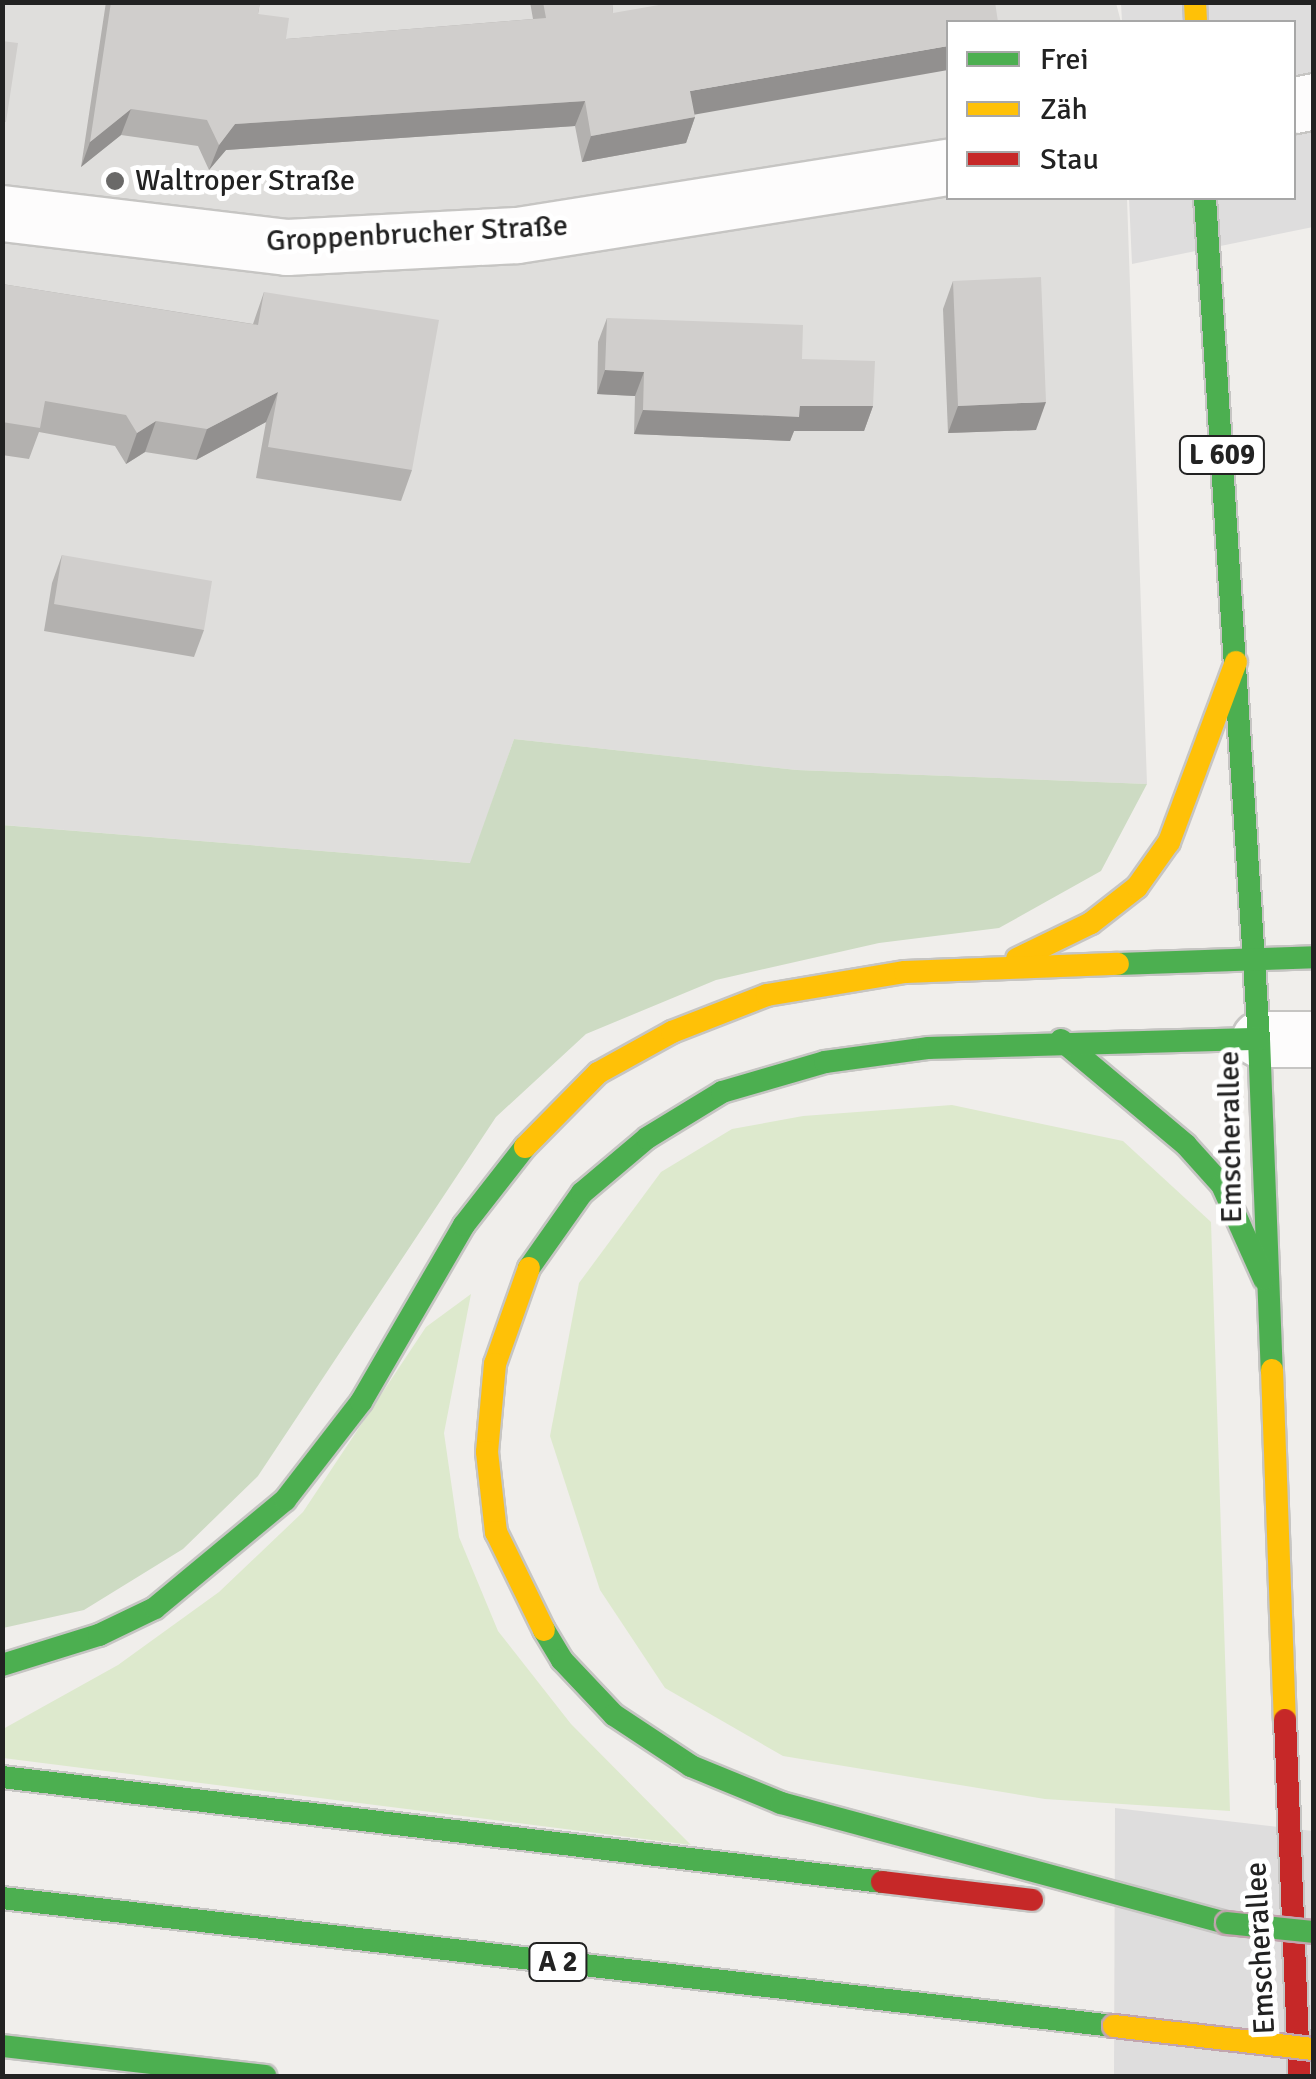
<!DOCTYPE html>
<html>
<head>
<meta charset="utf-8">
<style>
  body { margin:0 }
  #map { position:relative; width:1316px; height:2079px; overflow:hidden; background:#f0eeeb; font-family:Signika,sans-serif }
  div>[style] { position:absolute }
  .residential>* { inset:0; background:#dfdedc }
  .grass>* { inset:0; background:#dde9cd }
  .forest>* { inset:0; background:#cddbc3 }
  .pier>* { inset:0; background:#dedddd }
  .roads { filter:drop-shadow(2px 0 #c6c5c3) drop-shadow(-2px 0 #c6c5c3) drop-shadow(0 2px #c6c5c3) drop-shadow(0 -2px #c6c5c3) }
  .street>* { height:55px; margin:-27.5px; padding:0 27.5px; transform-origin:27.5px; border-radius:27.5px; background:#fdfcfc }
  .fast>* { height:22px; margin:-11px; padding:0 11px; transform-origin:11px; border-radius:11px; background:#4caf50 }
  .slow>* { height:22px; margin:-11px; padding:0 11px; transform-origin:11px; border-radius:11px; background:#ffc107 }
  .jam>* { height:22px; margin:-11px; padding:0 11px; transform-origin:11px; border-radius:11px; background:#c62828 }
  .bridges { filter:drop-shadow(2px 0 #c2a5ae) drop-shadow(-2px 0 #c2a5ae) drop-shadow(0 2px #c2a5ae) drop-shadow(0 -2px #c2a5ae) }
  .fast-bridge>* { height:22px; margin:-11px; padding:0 11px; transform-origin:11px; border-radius:11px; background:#4caf50 }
  .slow-bridge>* { height:22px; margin:-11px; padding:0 11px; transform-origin:11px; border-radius:11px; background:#ffc107 }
  .wall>* { inset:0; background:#b3b1af }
  .shaded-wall>* { inset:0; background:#92908f }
  .building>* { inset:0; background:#d0cecc }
  .dots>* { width:28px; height:28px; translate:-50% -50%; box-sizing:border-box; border:5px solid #fff; border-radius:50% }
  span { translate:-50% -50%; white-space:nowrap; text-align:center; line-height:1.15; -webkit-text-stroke:10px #fff; paint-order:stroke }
  .shield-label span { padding:2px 8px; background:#fff; border:2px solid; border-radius:8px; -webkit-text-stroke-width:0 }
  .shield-label { font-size:28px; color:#222; font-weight:700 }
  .poi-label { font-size:30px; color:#222 }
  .left { translate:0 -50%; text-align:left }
  .street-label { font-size:30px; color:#222 }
  .frame { position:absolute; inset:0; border:5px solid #222; pointer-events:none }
  .legend { position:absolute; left:946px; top:20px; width:350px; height:180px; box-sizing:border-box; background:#fff; border:2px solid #a7a7a7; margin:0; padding:12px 18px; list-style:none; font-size:30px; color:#222 }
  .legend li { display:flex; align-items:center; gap:20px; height:50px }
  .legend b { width:50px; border:2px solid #a7a7a7 }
</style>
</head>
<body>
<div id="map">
  <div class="residential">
    <div style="clip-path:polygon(2px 3px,1116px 3px,1121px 22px,948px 22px,948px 198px,1127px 198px,1147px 784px,797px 770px,514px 739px,471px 863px,3px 825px)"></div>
  </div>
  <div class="grass">
    <div style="clip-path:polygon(952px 1105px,1123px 1141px,1211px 1222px,1230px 1811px,1045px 1799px,783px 1756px,665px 1688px,600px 1590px,550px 1436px,579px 1283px,661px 1172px,732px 1129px,803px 1116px)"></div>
    <div style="clip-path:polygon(471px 1294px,444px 1433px,459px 1537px,498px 1631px,571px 1724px,691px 1845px,3px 1758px,3px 1729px,118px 1665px,219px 1592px,303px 1512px,426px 1327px)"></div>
  </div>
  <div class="forest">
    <div style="clip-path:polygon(514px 739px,797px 770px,1147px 784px,1101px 871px,999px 928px,879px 943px,716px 980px,586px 1034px,496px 1117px,258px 1476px,183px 1549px,84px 1610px,3px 1628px,2px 825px,470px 863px)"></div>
  </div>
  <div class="pier">
    <div style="clip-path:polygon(1121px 3px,1313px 3px,1313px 227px,1132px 264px,1129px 198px,1294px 198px,1294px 22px,1122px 22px)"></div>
    <div style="clip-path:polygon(1115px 1808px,1313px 1831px,1313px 2076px,1114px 2076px)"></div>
  </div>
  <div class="roads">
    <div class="street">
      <div style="left:1294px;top:105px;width:20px;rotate:-11deg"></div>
      <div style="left:2px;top:213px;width:287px;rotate:6.8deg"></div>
      <div style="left:287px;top:247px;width:230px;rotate:-3deg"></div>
      <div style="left:517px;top:235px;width:436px;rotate:-9deg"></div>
      <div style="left:1259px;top:1039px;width:55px"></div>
    </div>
    <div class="fast">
      <div style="left:1205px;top:198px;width:843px;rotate:86.33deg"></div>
      <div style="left:1259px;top:1039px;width:331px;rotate:87.8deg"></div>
      <div style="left:1118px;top:964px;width:196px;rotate:-2deg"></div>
      <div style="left:1061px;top:1040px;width:163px;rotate:40deg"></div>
      <div style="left:1186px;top:1145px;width:54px;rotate:48deg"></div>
      <div style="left:1222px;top:1185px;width:103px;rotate:65.9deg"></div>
      <div style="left:529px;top:1268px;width:92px;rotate:-54.8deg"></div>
      <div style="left:582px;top:1193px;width:85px;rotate:-40.2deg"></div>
      <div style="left:647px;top:1138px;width:88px;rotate:-31.5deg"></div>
      <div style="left:722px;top:1092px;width:107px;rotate:-16.2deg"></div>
      <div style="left:825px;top:1062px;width:105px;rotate:-7.7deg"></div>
      <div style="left:929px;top:1048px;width:330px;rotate:-1.6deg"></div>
      <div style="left:544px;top:1630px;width:35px;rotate:59deg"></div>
      <div style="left:562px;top:1660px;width:76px;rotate:46.6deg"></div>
      <div style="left:614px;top:1715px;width:92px;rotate:33.5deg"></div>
      <div style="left:691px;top:1766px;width:97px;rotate:22.3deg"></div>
      <div style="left:781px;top:1803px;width:462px;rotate:15.1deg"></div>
      <div style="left:2px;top:1665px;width:102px;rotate:-17.2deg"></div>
      <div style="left:99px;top:1635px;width:62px;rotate:-25.7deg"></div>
      <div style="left:155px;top:1608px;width:169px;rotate:-39.7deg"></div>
      <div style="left:285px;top:1500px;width:124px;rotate:-52.2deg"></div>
      <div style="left:361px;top:1402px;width:205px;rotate:-59.8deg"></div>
      <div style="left:464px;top:1225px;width:99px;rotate:-52deg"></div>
      <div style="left:2px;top:1777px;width:886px;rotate:6.8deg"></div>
      <div style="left:2px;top:1898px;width:1119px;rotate:6.57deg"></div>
      <div style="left:2px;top:2046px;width:265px;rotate:6.5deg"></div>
    </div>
    <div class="slow">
      <div style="left:1195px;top:2px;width:20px;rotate:87deg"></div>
      <div style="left:1017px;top:959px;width:82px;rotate:-25.9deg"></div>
      <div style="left:1091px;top:923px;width:58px;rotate:-38deg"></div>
      <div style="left:1137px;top:887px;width:55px;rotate:-54.6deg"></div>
      <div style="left:1169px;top:842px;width:192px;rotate:-69.6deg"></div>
      <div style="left:525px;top:1147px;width:104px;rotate:-45.4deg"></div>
      <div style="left:598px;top:1073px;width:85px;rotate:-29deg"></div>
      <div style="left:672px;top:1032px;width:102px;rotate:-21.3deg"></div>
      <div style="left:767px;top:995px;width:140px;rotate:-9.5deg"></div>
      <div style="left:905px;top:972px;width:213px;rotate:-2.2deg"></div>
      <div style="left:529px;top:1268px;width:102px;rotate:109.5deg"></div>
      <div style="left:495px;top:1364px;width:88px;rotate:95.2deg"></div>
      <div style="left:487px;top:1452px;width:81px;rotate:83.6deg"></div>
      <div style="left:496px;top:1532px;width:109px;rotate:63.9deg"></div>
      <div style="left:1272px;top:1370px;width:350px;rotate:87.9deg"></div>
    </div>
    <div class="jam">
      <div style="left:1285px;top:1720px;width:356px;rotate:87.7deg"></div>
      <div style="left:882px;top:1882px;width:151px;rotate:6.8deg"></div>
    </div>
  </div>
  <div class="bridges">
    <div class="fast-bridge">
      <div style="left:1227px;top:1923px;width:87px;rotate:5.9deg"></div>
    </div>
    <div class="slow-bridge">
      <div style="left:1114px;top:2026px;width:201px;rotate:6.6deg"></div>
    </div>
  </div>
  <div class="wall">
    <div style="clip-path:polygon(106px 2px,260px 2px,258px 14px,286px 39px,533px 19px,530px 2px,612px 2px,613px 13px,694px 115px,695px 117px,686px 143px,582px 162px,575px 126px,226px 150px,209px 170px,198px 146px,121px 135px,81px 167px)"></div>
    <div style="clip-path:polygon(953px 281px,1036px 430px,948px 433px,943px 309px)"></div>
    <div style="clip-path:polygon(2px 284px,253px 324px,264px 292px,412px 470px,401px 501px,256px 478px,266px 422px,196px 460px,145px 452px,126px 464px,115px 446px,39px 432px,29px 459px,2px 455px)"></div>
    <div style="clip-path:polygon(607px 318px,802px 359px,873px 406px,864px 431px,794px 431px,790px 441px,634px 434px,635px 396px,597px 394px,598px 342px)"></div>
    <div style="clip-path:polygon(62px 555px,204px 630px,194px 657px,44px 631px,52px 583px)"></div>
  </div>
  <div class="shaded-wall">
    <div style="clip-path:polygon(948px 46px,948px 70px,681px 117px,690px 91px)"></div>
    <div style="clip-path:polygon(585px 101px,575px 126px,226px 150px,209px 170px,219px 145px,235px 124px)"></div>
    <div style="clip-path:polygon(131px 109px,121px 135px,81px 167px,90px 142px)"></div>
    <div style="clip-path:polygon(695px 117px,686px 143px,582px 162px,591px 136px)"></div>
    <div style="clip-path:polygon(605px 370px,644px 372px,635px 396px,597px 394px)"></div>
    <div style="clip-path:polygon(278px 392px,266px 422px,196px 460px,207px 429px)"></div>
    <div style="clip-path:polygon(1046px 402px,1036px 430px,948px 433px,958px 406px)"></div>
    <div style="clip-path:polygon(800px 406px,873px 406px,864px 431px,794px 431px,790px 441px,634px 434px,643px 410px)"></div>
    <div style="clip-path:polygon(156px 421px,145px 452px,126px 464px,137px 433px)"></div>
  </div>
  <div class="building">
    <div style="clip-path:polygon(111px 2px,260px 2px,258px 14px,289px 18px,286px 39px,546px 18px,543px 2px,612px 2px,613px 13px,676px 2px,995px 2px,998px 22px,948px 22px,948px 46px,690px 91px,695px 117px,591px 136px,585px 101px,235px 124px,219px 145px,207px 120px,131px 109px,90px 142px)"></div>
    <div style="clip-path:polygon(2px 41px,18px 43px,6px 122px,2px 122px)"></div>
    <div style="clip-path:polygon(1041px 277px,1046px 402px,958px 406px,953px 281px)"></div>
    <div style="clip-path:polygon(2px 284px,258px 325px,264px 292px,439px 320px,412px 470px,268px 447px,278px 392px,207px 429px,156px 421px,137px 433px,126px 415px,45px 401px,40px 428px,2px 422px)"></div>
    <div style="clip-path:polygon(607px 318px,803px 325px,802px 359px,875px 361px,873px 406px,800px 406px,799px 417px,643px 410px,644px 372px,605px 370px)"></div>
    <div style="clip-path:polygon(62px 555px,212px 581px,204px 630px,54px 604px)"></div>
  </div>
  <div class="dots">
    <div style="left:115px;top:181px;background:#6a6968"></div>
  </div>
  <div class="shield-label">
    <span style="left:1222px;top:455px">L 609</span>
    <span style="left:558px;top:1962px">A 2</span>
  </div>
  <div class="poi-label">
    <span class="left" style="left:135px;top:181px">Waltroper Straße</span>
  </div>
  <div class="street-label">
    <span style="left:417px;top:234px;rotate:-3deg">Groppenbrucher Straße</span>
    <span style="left:1231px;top:1137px;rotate:-91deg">Emscherallee</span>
    <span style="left:1261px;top:1948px;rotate:-93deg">Emscherallee</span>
  </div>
  <div class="frame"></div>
  <ul class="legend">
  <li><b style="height:12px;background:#4caf50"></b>Frei</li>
  <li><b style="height:12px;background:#ffc107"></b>Zäh</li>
  <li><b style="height:12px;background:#c62828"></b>Stau</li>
  </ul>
</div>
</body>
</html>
